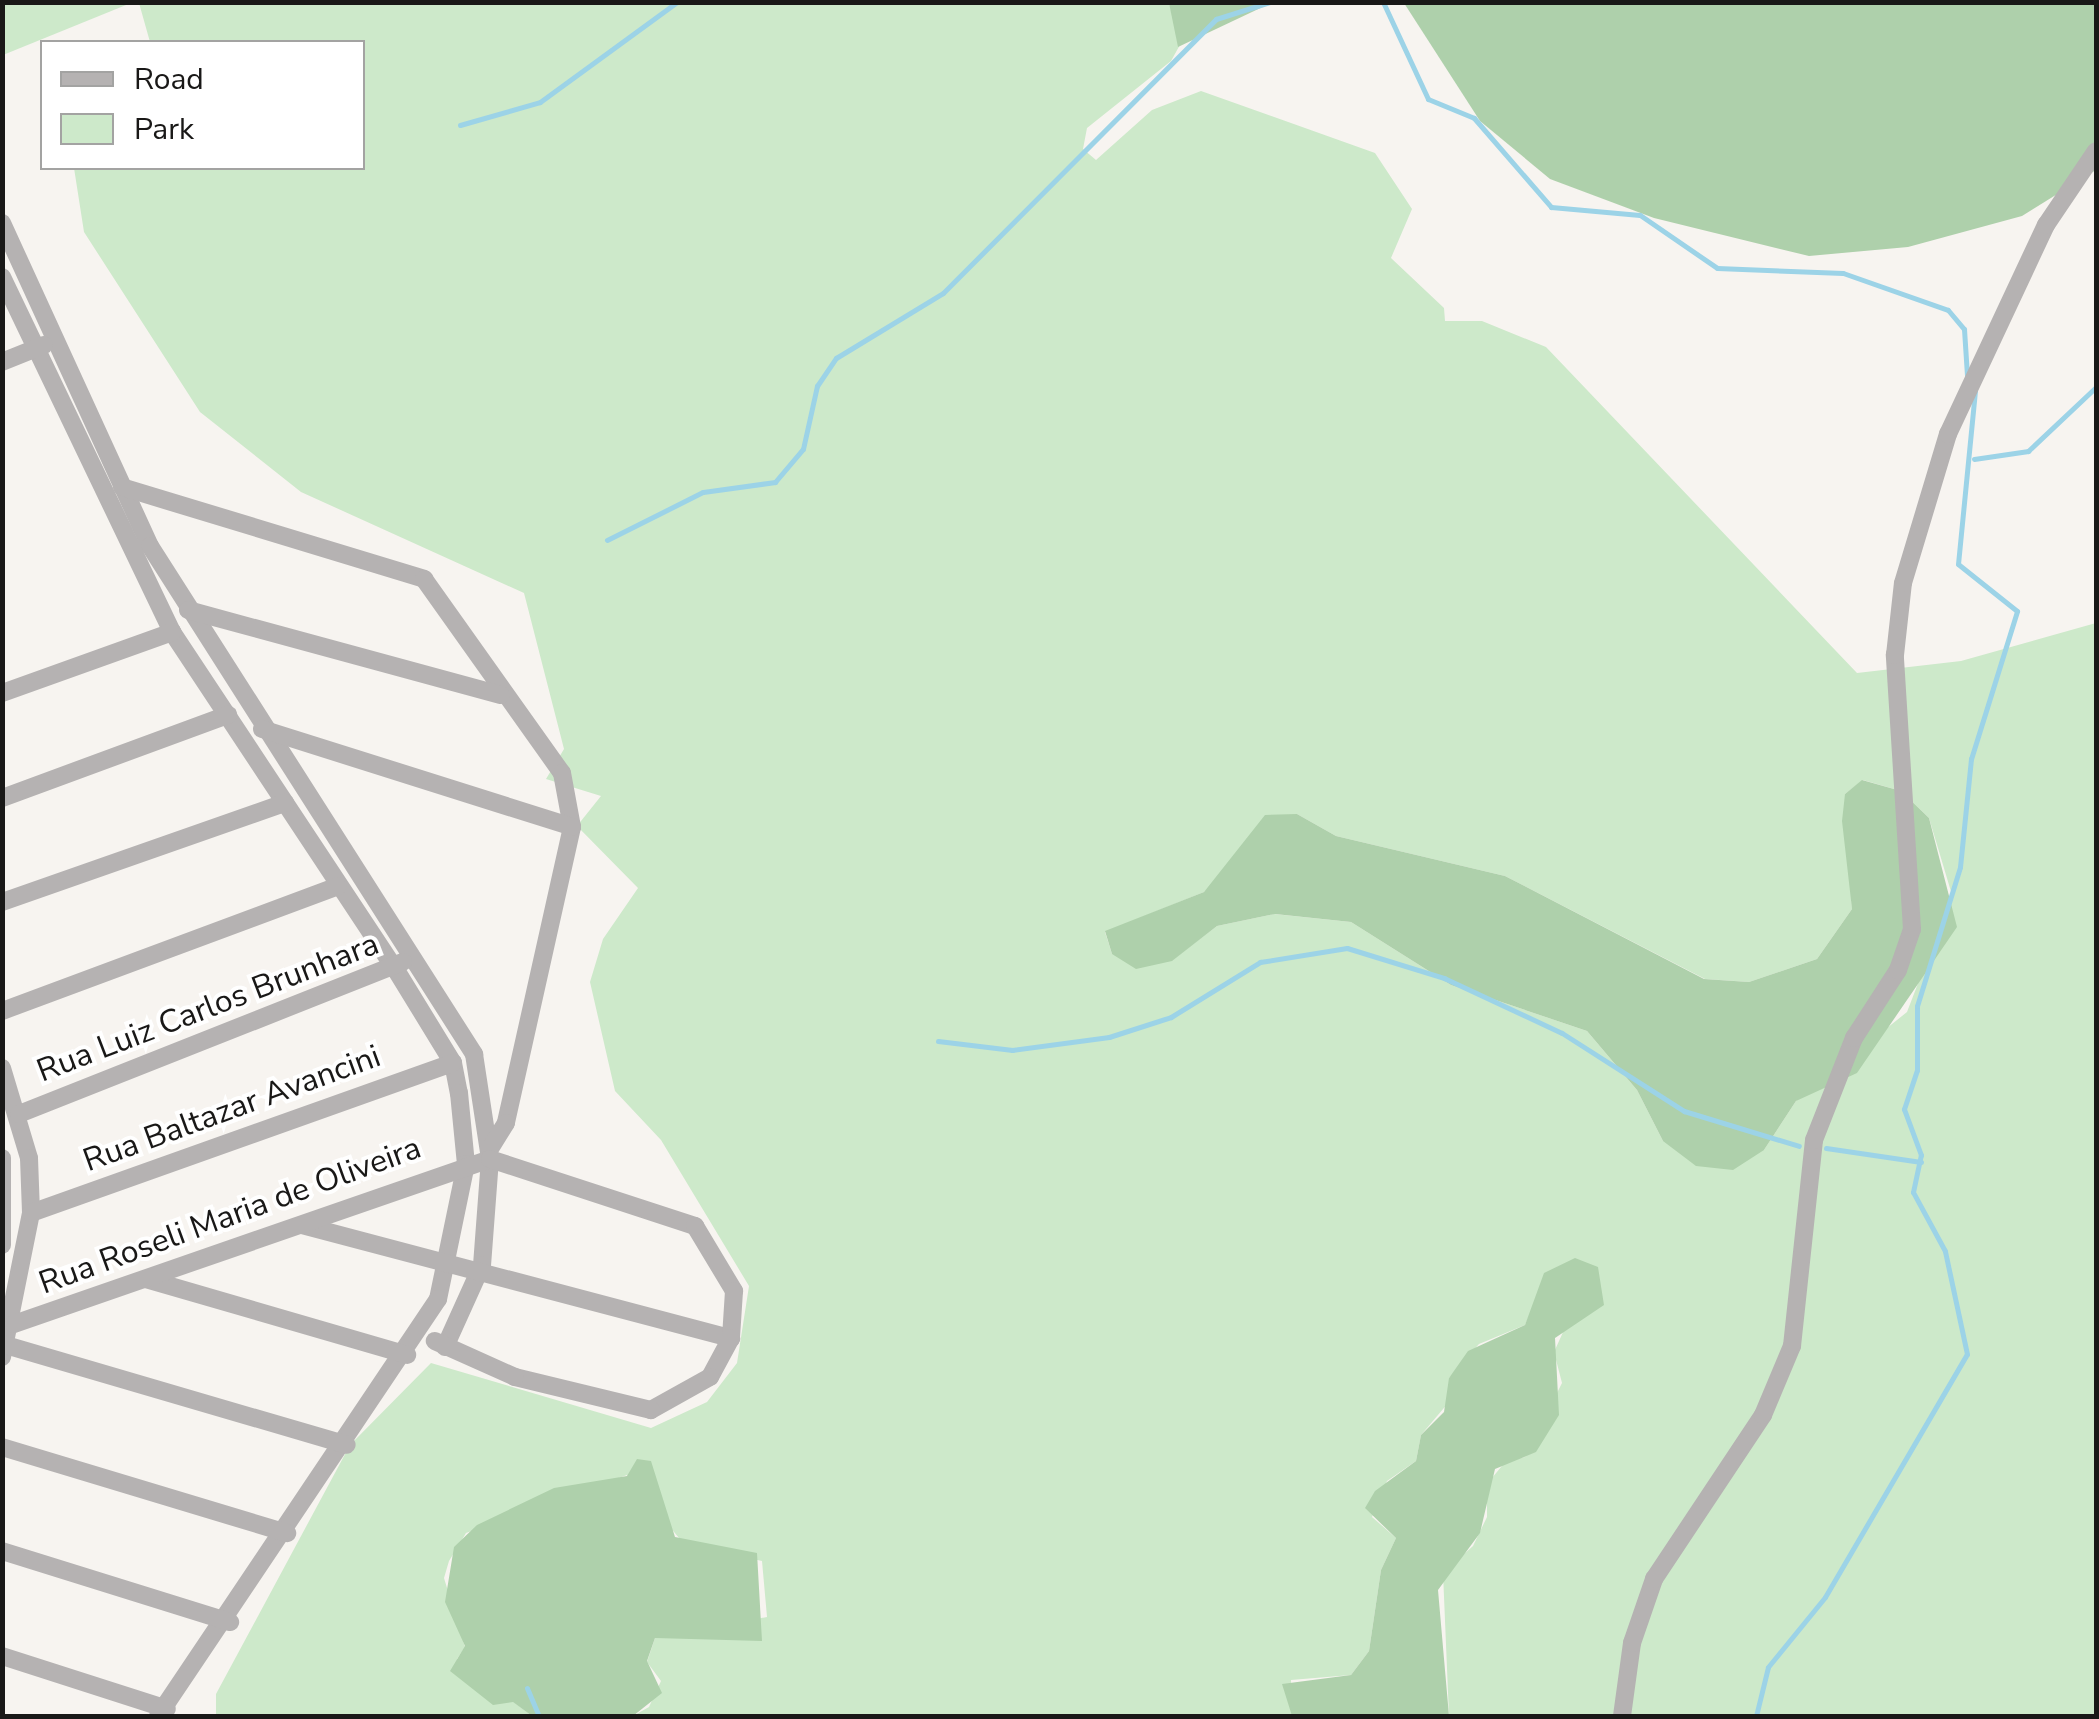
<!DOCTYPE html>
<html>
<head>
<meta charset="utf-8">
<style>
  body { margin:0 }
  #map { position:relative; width:2099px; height:1719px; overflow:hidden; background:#f7f4f0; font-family:"Nunito Sans",sans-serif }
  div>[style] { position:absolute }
  .green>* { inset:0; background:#cde9ca }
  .forest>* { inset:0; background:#aed0ab }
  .stream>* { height:5px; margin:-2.5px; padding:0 2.5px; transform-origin:2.5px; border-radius:2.5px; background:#9cd3e7 }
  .street>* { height:18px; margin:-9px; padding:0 9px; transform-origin:9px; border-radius:9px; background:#b5b2b2 }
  span { translate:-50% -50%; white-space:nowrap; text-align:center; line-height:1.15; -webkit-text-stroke:8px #fff; paint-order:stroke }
  .street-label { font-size:32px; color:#191817 }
  .frame { position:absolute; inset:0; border:5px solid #191817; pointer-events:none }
  .legend { position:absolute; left:40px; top:40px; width:325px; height:130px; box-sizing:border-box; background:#fff; border:2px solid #a3a3a2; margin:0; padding:12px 18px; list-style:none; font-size:30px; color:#191817 }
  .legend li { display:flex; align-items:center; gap:20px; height:50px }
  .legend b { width:50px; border:2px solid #a3a3a2 }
</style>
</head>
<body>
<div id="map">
  <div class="green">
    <div style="clip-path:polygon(3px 2px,131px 2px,131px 3px,3px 55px)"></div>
    <div style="clip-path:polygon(evenodd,139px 3px,1169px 3px,1181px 43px,1171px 61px,1087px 128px,1083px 149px,1096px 160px,1152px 110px,1201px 91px,1375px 153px,1412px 209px,1391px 258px,1444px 308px,1445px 321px,1482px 321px,1546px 347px,1857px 673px,1961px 661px,2096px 623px,2096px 1716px,1449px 1716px,1443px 1573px,1473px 1546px,1487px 1517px,1487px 1484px,1506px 1461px,1525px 1457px,1562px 1383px,1554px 1352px,1564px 1330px,1534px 1305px,1525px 1325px,1479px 1344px,1449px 1378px,1449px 1402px,1421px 1435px,1416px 1461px,1387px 1481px,1372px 1517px,1396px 1538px,1381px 1570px,1369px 1651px,1351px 1675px,1291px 1680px,1292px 1716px,633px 1716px,649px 1707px,661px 1681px,647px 1662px,655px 1638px,767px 1617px,762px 1561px,684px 1544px,627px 1475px,466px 1533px,449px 1561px,444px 1578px,465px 1647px,457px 1659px,532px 1716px,216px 1716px,216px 1694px,350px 1445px,431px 1363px,651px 1428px,707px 1402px,737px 1363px,749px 1286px,661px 1140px,615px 1091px,590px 982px,603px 939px,638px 888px,577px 826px,601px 796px,546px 779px,564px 749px,524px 593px,301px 492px,200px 412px,84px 232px,74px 168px,362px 168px,362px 42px,150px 42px,139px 3px,1863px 780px,1901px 791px,1929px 818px,1952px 895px,1907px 1012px,1796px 1101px,1764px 1150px,1663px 1141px,1637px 1090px,1587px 1031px,1451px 985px,1351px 922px,1274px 914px,1217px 926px,1171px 961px,1112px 954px,1105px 932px,1204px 892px,1297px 814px,1336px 836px,1505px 876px,1705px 979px,1749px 982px,1817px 959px,1852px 909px,1845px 794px,1863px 780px)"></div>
  </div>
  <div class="forest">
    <div style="clip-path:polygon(1169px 3px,1169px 2px,1271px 3px,1178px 47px)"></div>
    <div style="clip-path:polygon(1404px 3px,2096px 3px,2096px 170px,2022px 216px,1908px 247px,1809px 256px,1654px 218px,1550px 179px,1480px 121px)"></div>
    <div style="clip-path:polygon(1862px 780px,1901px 791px,1929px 818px,1957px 927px,1857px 1073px,1796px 1101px,1764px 1150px,1733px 1170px,1696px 1166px,1663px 1141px,1637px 1090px,1587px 1031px,1451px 985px,1351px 922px,1275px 914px,1217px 926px,1172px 961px,1136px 969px,1112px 954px,1105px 931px,1204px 892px,1265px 815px,1297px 814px,1336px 836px,1505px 876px,1704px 979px,1749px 982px,1817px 959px,1852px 909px,1842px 821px,1845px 794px)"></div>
    <div style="clip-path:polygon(1575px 1258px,1598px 1267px,1604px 1305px,1555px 1338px,1559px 1415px,1536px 1452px,1495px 1469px,1480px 1533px,1438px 1590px,1449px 1716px,1292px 1716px,1282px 1684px,1351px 1675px,1369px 1651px,1381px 1570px,1396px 1538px,1365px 1508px,1375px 1491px,1416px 1461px,1421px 1435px,1444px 1412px,1449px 1378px,1468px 1351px,1525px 1325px,1544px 1273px)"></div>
    <div style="clip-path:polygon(637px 1459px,651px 1461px,675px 1537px,757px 1553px,762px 1641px,655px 1638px,647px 1661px,662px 1693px,633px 1716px,532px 1716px,513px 1702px,493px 1705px,450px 1671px,465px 1646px,445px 1602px,454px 1547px,477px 1525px,554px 1488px,627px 1476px)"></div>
  </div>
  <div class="stream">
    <div style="left:1383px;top:2px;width:107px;rotate:65.1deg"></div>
    <div style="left:1428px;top:99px;width:50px;rotate:22.4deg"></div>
    <div style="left:1474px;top:118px;width:118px;rotate:49.1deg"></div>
    <div style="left:1551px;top:207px;width:89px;rotate:5.1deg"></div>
    <div style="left:1640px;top:215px;width:93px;rotate:34.5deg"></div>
    <div style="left:1717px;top:268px;width:126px;rotate:2.3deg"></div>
    <div style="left:1843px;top:273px;width:111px;rotate:19.4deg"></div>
    <div style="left:1948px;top:310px;width:25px;rotate:50deg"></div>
    <div style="left:1964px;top:329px;width:47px;rotate:86.3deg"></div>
    <div style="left:460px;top:125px;width:83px;rotate:-16deg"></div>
    <div style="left:540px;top:102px;width:170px;rotate:-36.1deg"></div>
    <div style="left:1974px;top:459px;width:55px;rotate:-8.4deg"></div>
    <div style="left:2028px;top:451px;width:93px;rotate:-43.3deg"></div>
    <div style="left:607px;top:540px;width:107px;rotate:-26.6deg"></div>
    <div style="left:703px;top:492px;width:73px;rotate:-7.9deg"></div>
    <div style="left:775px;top:482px;width:43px;rotate:-49.7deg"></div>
    <div style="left:803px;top:449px;width:65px;rotate:-77.5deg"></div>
    <div style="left:817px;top:386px;width:34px;rotate:-56deg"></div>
    <div style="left:836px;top:358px;width:125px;rotate:-31.3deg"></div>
    <div style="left:943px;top:293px;width:387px;rotate:-45.1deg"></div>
    <div style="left:1216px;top:19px;width:57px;rotate:-17.5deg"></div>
    <div style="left:938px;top:1041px;width:75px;rotate:6.9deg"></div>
    <div style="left:1012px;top:1050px;width:98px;rotate:-7.6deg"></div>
    <div style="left:1109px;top:1037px;width:65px;rotate:-17.9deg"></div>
    <div style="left:1171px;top:1017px;width:105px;rotate:-31.7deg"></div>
    <div style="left:1260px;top:962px;width:88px;rotate:-9.1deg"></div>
    <div style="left:1347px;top:948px;width:102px;rotate:17.2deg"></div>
    <div style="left:1444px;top:978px;width:130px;rotate:25deg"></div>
    <div style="left:1562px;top:1033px;width:145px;rotate:32.6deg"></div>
    <div style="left:1684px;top:1111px;width:120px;rotate:16.9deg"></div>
    <div style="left:1826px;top:1148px;width:96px;rotate:8.4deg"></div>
    <div style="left:527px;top:1688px;width:30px;rotate:67deg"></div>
    <div style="left:1756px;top:1716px;width:50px;rotate:-76.2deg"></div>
    <div style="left:1768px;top:1667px;width:90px;rotate:-50.8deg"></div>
    <div style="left:1825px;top:1597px;width:281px;rotate:-59.7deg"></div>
    <div style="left:1967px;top:1354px;width:105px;rotate:-102.1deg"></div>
    <div style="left:1945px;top:1251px;width:67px;rotate:-118.5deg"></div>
    <div style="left:1913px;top:1192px;width:38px;rotate:-78deg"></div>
    <div style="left:1921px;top:1155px;width:49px;rotate:-110.3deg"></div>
    <div style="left:1904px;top:1109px;width:41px;rotate:-71.6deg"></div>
    <div style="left:1917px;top:1070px;width:64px;rotate:-90deg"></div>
    <div style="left:1917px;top:1006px;width:145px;rotate:-72.8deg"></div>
    <div style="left:1960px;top:867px;width:109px;rotate:-84.2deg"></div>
    <div style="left:1971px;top:759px;width:155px;rotate:-72.7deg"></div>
    <div style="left:2017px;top:611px;width:75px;rotate:-141.5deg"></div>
    <div style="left:1958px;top:564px;width:174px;rotate:-84.4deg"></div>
  </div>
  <div class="street">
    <div style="left:2px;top:223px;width:355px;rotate:65.4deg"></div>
    <div style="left:150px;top:546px;width:603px;rotate:57.47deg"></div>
    <div style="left:474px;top:1054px;width:106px;rotate:81.3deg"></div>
    <div style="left:490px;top:1159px;width:106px;rotate:94.3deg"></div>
    <div style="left:482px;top:1265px;width:90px;rotate:114.3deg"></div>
    <div style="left:2px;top:277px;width:394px;rotate:64.4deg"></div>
    <div style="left:172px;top:632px;width:405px;rotate:56.5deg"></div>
    <div style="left:396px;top:970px;width:109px;rotate:58.5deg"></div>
    <div style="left:453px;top:1063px;width:31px;rotate:79deg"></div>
    <div style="left:459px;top:1093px;width:71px;rotate:84.4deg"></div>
    <div style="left:466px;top:1164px;width:138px;rotate:101.7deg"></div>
    <div style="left:438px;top:1299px;width:502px;rotate:123.88deg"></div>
    <div style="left:2px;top:362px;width:45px;rotate:-22deg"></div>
    <div style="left:122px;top:487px;width:316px;rotate:16.9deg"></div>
    <div style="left:424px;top:579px;width:238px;rotate:54.6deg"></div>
    <div style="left:562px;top:773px;width:55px;rotate:79.5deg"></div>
    <div style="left:572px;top:827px;width:303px;rotate:102.6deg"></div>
    <div style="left:506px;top:1123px;width:32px;rotate:122deg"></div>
    <div style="left:188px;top:610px;width:324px;rotate:15.2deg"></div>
    <div style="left:2px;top:693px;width:181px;rotate:-19.7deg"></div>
    <div style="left:262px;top:729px;width:325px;rotate:17.5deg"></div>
    <div style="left:2px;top:798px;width:241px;rotate:-20.2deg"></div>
    <div style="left:2px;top:902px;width:300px;rotate:-19.3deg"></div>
    <div style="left:2px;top:1011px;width:358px;rotate:-20.4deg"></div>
    <div style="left:2px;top:1068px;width:94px;rotate:73.3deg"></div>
    <div style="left:29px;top:1158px;width:55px;rotate:87.9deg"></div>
    <div style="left:31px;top:1213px;width:147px;rotate:101.4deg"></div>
    <div style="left:19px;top:1114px;width:413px;rotate:-21.6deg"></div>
    <div style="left:2px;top:1158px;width:87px;rotate:90deg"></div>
    <div style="left:31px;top:1213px;width:448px;rotate:-19.6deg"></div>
    <div style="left:302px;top:1225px;width:444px;rotate:14.8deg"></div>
    <div style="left:146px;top:1279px;width:272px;rotate:16.2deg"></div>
    <div style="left:14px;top:1324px;width:504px;rotate:-19.12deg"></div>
    <div style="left:490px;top:1159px;width:216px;rotate:18.1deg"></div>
    <div style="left:695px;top:1226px;width:76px;rotate:59deg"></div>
    <div style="left:734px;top:1291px;width:47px;rotate:93.7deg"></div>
    <div style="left:731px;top:1338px;width:44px;rotate:118.3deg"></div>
    <div style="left:710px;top:1377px;width:68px;rotate:150.8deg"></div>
    <div style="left:651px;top:1410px;width:140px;rotate:-166.4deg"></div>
    <div style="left:515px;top:1377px;width:88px;rotate:-155.8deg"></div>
    <div style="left:2px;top:1344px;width:359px;rotate:16.3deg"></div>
    <div style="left:2px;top:1447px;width:298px;rotate:16.8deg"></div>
    <div style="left:2px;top:1551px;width:239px;rotate:17.3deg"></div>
    <div style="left:2px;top:1656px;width:173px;rotate:17.8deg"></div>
    <div style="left:1622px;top:1716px;width:74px;rotate:-82.2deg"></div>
    <div style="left:1632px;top:1643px;width:68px;rotate:-71deg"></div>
    <div style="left:1654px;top:1579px;width:197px;rotate:-56.4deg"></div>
    <div style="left:1763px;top:1415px;width:75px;rotate:-67.2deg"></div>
    <div style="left:1792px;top:1346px;width:207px;rotate:-83.9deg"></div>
    <div style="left:1814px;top:1140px;width:110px;rotate:-68.6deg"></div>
    <div style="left:1854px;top:1038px;width:81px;rotate:-57.1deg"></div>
    <div style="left:1898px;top:970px;width:43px;rotate:-71.1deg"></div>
    <div style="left:1912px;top:929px;width:275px;rotate:-93.6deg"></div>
    <div style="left:1895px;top:655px;width:72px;rotate:-83.7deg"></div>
    <div style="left:1903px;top:583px;width:156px;rotate:-73.2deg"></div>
    <div style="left:1948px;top:434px;width:231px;rotate:-64.9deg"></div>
    <div style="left:2046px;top:225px;width:89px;rotate:-56deg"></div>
  </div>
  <div class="street-label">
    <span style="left:208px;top:1008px;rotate:-21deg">Rua Luiz Carlos Brunhara</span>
    <span style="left:232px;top:1109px;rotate:-20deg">Rua Baltazar Avancini</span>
    <span style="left:230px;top:1216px;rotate:-20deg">Rua Roseli Maria de Oliveira</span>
  </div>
  <div class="frame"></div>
  <ul class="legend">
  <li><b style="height:12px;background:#b5b2b2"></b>Road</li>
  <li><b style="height:28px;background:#cde9ca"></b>Park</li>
  </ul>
</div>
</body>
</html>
